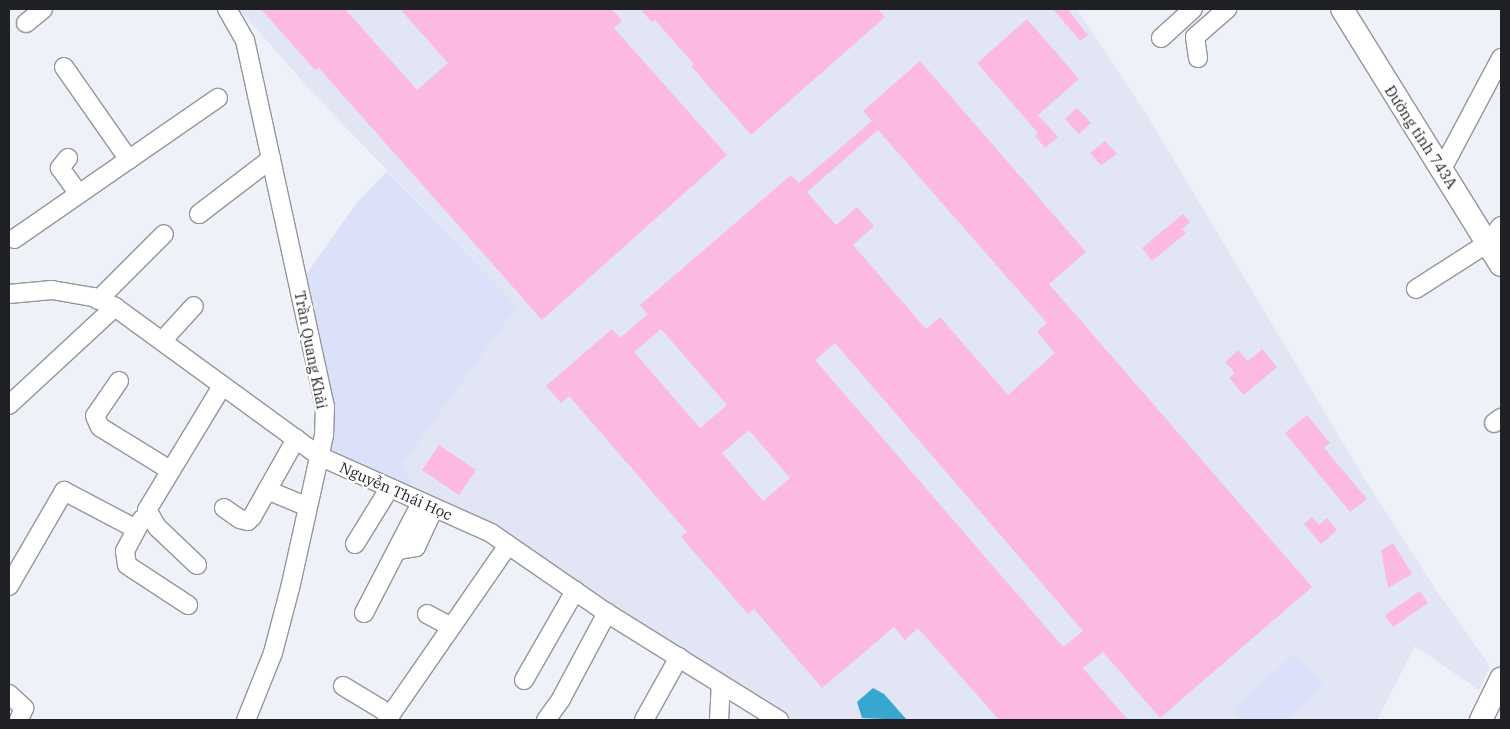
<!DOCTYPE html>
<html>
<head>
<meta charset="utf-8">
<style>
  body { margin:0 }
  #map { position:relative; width:1510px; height:729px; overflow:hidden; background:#eff1f9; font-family:"IBM Plex Serif",serif }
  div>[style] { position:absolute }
  .built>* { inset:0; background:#e1e5f4 }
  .green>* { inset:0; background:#dbe1f9 }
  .water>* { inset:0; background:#38a7d0 }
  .building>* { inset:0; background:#fcbae3 }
  .roads { filter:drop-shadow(1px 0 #94969d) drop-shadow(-1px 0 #94969d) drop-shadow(0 1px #94969d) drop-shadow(0 -1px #94969d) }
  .minor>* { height:18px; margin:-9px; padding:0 9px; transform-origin:9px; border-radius:9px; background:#fff }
  .major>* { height:22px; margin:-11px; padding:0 11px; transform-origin:11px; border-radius:11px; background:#fff }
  span { translate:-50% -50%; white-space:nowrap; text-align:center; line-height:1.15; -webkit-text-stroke:4.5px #fff; paint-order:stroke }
  .street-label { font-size:15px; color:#1f2023 }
  .frame { position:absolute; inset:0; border:10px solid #1f2023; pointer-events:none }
</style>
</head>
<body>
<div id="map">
  <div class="built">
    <div style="clip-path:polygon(239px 9px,1077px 9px,1148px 117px,1364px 478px,1436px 590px,1490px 666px,1479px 690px,1415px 646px,1377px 720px,791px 720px,466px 512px,417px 493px,402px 465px,518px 306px,311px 91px)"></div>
  </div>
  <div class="green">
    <div style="clip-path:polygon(387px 171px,518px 306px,402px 465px,417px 493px,331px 458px,332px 414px,303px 279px,356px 204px)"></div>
    <div style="clip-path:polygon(1294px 654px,1324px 687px,1287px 720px,1243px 720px,1233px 709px)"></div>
  </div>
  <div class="water">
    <div style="clip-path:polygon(873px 688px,884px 694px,907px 720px,862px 718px,857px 702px)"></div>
  </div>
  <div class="building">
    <div style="clip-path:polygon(261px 9px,345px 9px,417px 90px,448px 63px,400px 9px,612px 9px,622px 21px,614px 28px,727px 155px,542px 320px,319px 68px,315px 70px)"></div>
    <div style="clip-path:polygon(640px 9px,878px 9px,885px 17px,751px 135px,691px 66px,694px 64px,655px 20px,652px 22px)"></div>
    <div style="clip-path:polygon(1053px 9px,1067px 9px,1088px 35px,1080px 41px)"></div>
    <div style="clip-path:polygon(1027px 19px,1079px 79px,1038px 115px,1058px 137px,1045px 148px,1035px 136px,1038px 133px,977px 63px)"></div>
    <div style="clip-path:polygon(evenodd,920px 61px,1086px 252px,1049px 284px,1312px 587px,1160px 718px,1103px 652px,1083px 668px,1128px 720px,999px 720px,918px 628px,905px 640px,894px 627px,822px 688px,754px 609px,748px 614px,681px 537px,687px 532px,569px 396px,561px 403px,546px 386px,612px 329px,620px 338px,648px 314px,640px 305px,791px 175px,799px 183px,872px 121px,863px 111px,920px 61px,878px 130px,1047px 323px,1037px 332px,1055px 353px,1008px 395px,940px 317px,926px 329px,853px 245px,874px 226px,857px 207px,836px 225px,807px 192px,878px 130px,920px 61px,661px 329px,727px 405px,700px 428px,634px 352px,661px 329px,920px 61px,835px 343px,1083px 631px,1063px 647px,815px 360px,835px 343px,920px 61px,749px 430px,790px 478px,763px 501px,722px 453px,749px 430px)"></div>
    <div style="clip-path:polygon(1077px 108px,1091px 123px,1079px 134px,1065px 119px)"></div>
    <div style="clip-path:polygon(1105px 141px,1117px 154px,1101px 165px,1090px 153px)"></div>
    <div style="clip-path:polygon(1183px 214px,1190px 222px,1182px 229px,1186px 233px,1152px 261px,1142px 248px)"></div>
    <div style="clip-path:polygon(1262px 349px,1277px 367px,1244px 395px,1229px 378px,1235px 373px,1225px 362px,1238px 350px,1248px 361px)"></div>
    <div style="clip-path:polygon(1307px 415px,1330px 443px,1324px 448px,1367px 499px,1350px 512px,1285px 433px)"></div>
    <div style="clip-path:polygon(439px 445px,476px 470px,459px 495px,422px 470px)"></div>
    <div style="clip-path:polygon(1312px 517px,1319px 525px,1327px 518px,1337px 530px,1321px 544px,1304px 524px)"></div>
    <div style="clip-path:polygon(1393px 543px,1412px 574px,1388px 588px,1381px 550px)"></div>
    <div style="clip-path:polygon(1420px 591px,1428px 603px,1393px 627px,1385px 615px)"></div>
  </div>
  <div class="roads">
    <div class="minor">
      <div style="left:227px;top:9px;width:36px;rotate:60deg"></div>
      <div style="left:245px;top:40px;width:376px;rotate:77.7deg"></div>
      <div style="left:325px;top:407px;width:28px;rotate:92deg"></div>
      <div style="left:324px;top:435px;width:157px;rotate:102.5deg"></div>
      <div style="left:290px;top:588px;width:67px;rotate:104.7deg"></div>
      <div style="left:273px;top:653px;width:72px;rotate:111.9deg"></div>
      <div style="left:26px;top:23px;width:22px;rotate:-39deg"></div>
      <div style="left:1161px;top:38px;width:43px;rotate:-42.2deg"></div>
      <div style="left:1198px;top:58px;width:21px;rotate:-98deg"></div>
      <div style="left:1195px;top:37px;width:43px;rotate:-41.2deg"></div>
      <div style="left:64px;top:67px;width:113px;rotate:55deg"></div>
      <div style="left:68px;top:158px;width:13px;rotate:129deg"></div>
      <div style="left:60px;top:168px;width:32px;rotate:54deg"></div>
      <div style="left:1442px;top:169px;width:126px;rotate:-62deg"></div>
      <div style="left:199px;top:214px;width:91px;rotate:-37.4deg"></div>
      <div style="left:14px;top:239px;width:248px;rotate:-34.7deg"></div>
      <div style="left:1416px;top:289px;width:85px;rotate:-32.6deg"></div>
      <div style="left:1488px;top:243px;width:21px;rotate:-53deg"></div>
      <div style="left:9px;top:294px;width:43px;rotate:-5.3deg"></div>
      <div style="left:52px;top:290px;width:42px;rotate:9.7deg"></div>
      <div style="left:93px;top:297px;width:24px;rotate:24deg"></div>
      <div style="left:115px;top:307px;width:253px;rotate:36.1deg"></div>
      <div style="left:319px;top:456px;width:188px;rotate:24.1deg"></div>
      <div style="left:491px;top:533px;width:141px;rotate:34.6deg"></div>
      <div style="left:607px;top:613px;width:203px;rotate:31.9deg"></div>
      <div style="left:98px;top:300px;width:93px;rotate:-45deg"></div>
      <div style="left:162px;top:341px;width:47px;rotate:-47.6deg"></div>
      <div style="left:119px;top:381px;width:42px;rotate:124.4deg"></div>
      <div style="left:95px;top:416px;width:12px;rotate:66deg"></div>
      <div style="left:100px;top:427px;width:82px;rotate:31.6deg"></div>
      <div style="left:9px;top:405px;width:144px;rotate:-42.8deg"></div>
      <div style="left:1494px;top:423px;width:9px;rotate:-36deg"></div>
      <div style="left:267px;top:490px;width:44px;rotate:22.5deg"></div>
      <div style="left:224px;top:508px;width:19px;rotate:35deg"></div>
      <div style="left:240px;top:519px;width:8px;rotate:14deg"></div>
      <div style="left:248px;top:521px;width:6px;rotate:-45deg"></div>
      <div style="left:252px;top:517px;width:90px;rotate:-60.6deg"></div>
      <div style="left:142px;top:519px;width:36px;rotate:118deg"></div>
      <div style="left:125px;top:551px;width:14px;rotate:82deg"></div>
      <div style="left:127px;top:565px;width:73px;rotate:33.3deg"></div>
      <div style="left:355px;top:544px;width:65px;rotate:-58.3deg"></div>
      <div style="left:398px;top:550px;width:18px;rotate:-9deg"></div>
      <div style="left:416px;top:547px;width:43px;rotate:-65.2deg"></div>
      <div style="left:197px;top:565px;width:55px;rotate:-136.5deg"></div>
      <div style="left:157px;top:527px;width:20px;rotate:-120deg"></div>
      <div style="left:147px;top:510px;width:145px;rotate:-58.8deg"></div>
      <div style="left:9px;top:586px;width:110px;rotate:-59.9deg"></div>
      <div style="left:64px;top:491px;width:81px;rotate:27.8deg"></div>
      <div style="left:364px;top:613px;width:124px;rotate:-62.6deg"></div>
      <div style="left:427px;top:614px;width:26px;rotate:28deg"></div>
      <div style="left:524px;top:680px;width:103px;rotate:-60.2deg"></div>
      <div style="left:343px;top:686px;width:56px;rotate:31.1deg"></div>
      <div style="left:9px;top:694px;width:21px;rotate:43deg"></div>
      <div style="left:24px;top:708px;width:13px;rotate:113deg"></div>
      <div style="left:387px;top:720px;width:213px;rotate:-55.3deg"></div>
      <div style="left:546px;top:720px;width:26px;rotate:-54deg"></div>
      <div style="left:561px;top:699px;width:98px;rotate:-61.9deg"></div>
      <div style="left:644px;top:720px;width:72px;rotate:-60.9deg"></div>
      <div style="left:719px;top:720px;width:34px;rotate:-87deg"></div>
    </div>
    <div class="major">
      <div style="left:1342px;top:9px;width:301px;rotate:58.2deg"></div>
      <div style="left:1481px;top:720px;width:46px;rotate:-64deg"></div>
    </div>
  </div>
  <div class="street-label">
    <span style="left:1421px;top:137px;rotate:57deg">Đường tỉnh 743A</span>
    <span style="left:311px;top:350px;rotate:79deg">Trần Quang Khải</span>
    <span style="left:396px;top:491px;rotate:24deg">Nguyễn Thái Học</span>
  </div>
  <div class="frame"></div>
</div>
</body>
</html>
